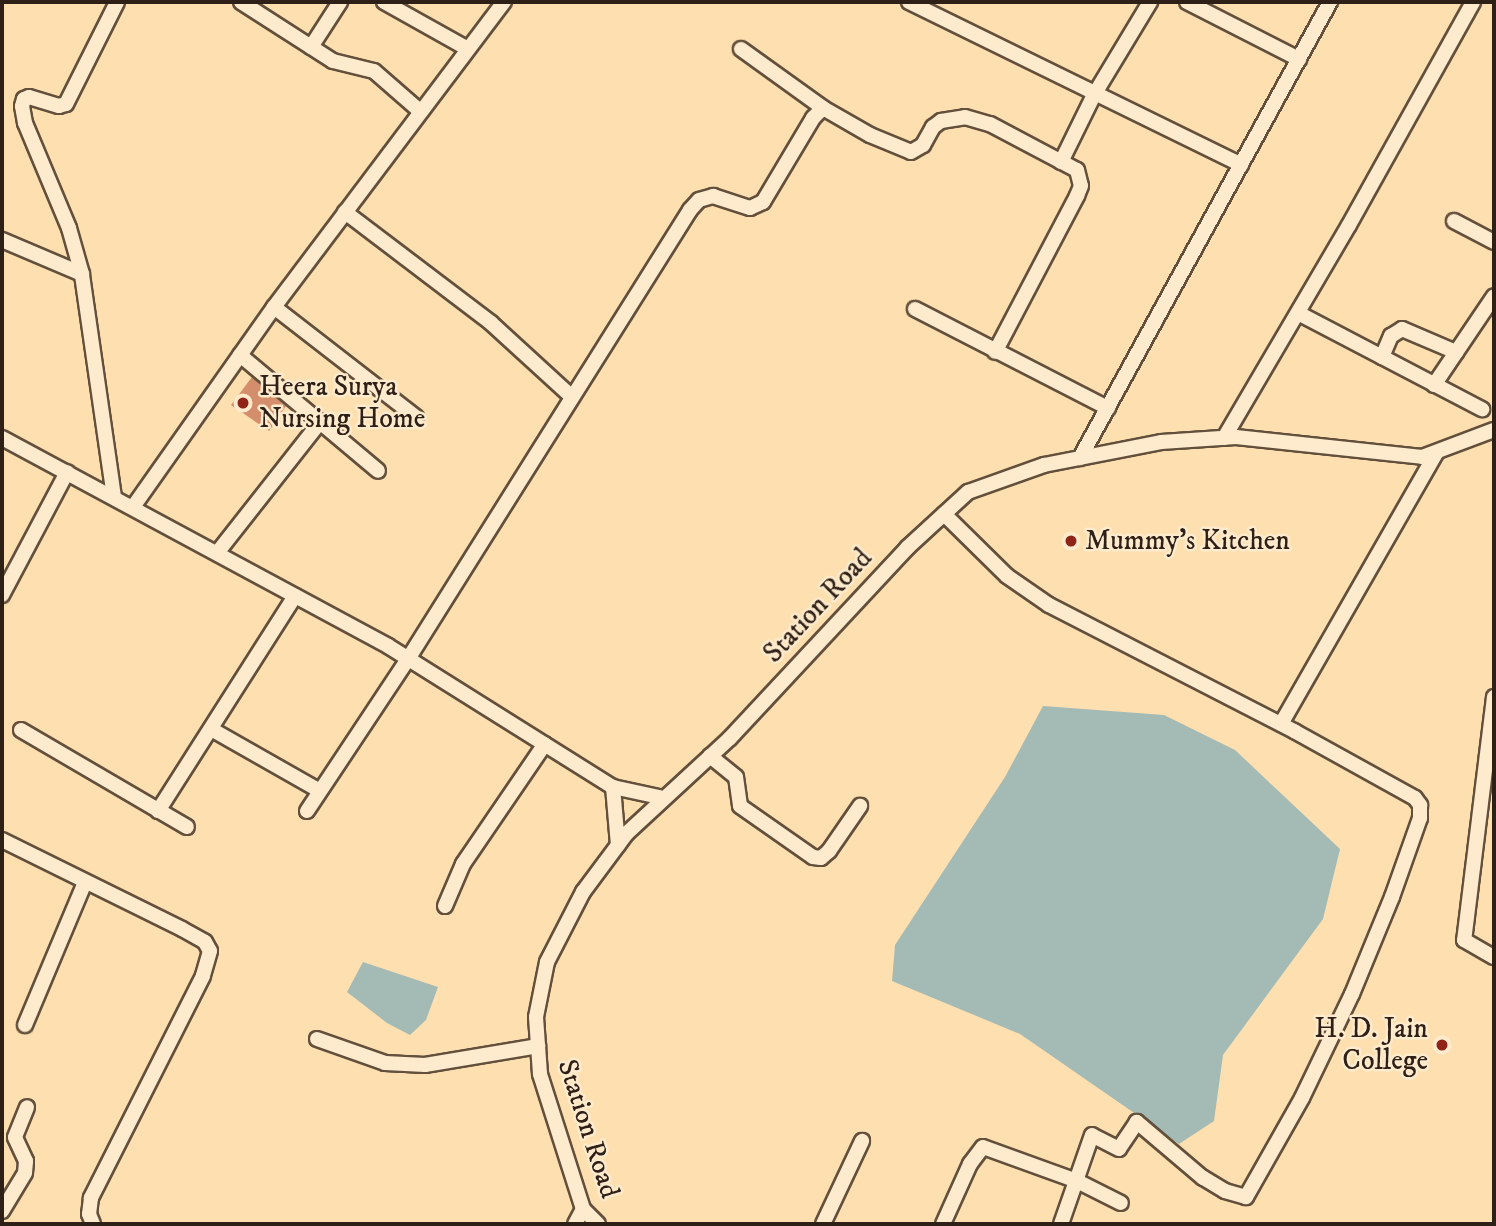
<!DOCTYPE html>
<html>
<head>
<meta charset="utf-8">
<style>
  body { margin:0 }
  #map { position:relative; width:1496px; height:1226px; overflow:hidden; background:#fedfb0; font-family:"IM FELL DW Pica",serif }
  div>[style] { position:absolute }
  .water>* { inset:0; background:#a3bab5 }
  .building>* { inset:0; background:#d48e6c }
  .roads { filter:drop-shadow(2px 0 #62503c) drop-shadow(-2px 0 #62503c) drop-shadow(0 2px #62503c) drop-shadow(0 -2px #62503c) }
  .minor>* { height:14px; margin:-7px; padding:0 7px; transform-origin:7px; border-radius:7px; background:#feeacc }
  .dots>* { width:19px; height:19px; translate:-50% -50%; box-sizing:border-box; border:4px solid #feeacc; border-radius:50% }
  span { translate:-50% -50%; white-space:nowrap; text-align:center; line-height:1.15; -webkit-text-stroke:5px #feeacc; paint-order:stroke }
  .poi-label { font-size:28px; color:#2e2016 }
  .left { translate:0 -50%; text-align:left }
  .right { translate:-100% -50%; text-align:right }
  .street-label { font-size:28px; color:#2e2016 }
  .frame { position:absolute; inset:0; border:4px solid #2e2016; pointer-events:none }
</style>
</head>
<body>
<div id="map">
  <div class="water">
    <div style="clip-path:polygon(1043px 706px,1164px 715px,1235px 750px,1340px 849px,1323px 919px,1223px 1055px,1214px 1121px,1179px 1144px,1020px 1034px,892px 981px,895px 945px,1005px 777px)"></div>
    <div style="clip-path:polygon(363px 962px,438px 987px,426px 1020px,410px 1035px,387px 1023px,347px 992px)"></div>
  </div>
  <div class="building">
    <div style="clip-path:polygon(252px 377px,286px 406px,269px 431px,231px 405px)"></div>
  </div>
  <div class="roads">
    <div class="minor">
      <div style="left:241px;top:2px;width:109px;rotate:32.7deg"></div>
      <div style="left:333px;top:61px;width:42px;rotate:13.7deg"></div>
      <div style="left:374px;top:71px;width:62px;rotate:41.1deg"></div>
      <div style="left:384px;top:2px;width:96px;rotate:29.2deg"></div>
      <div style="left:909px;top:2px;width:370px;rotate:26.1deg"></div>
      <div style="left:1187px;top:2px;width:126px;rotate:27deg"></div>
      <div style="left:311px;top:47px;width:54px;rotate:-57.2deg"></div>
      <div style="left:741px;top:49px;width:101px;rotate:35.7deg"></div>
      <div style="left:1061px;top:162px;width:75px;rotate:-63.8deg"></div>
      <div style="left:1094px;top:95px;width:109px;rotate:-58.9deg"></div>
      <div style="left:345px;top:212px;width:183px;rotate:37.2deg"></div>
      <div style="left:491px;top:323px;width:108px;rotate:42.4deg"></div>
      <div style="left:1454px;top:221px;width:45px;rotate:27.7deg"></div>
      <div style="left:2px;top:240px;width:87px;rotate:23deg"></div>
      <div style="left:274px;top:307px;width:180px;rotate:37.8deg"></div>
      <div style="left:915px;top:309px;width:217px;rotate:27.2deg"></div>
      <div style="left:1298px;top:313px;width:208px;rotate:27.6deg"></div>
      <div style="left:240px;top:355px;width:180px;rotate:40deg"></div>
      <div style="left:1382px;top:357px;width:23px;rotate:-67deg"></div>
      <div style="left:1391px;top:336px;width:13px;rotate:-32deg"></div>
      <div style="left:1402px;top:329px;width:59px;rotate:23.1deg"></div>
      <div style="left:1434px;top:385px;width:107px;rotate:-56deg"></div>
      <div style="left:2px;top:438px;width:438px;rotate:28.3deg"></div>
      <div style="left:388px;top:646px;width:266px;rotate:32.1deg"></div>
      <div style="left:613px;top:787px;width:52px;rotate:12.2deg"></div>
      <div style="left:1224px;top:438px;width:247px;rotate:-59.6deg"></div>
      <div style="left:1349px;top:225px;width:255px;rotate:-60.9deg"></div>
      <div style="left:1080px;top:458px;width:520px;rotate:-61.27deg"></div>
      <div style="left:114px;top:497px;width:225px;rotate:-98.2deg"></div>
      <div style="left:82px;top:274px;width:48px;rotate:-105.8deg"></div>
      <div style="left:69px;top:228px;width:114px;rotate:-112.7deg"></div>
      <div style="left:25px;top:123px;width:17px;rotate:-100deg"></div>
      <div style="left:22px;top:106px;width:7px;rotate:-74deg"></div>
      <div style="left:24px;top:99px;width:5px;rotate:-22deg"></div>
      <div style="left:29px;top:97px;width:31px;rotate:17deg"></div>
      <div style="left:59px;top:106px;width:7px;rotate:-16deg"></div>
      <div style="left:66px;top:104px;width:114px;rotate:-63.4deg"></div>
      <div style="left:133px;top:507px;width:245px;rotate:-54.8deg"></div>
      <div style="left:274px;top:307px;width:382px;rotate:-53deg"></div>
      <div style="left:944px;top:514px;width:88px;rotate:44.5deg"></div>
      <div style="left:1007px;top:576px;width:51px;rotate:34.6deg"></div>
      <div style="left:1049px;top:605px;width:276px;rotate:27.2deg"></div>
      <div style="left:1294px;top:731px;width:138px;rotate:29deg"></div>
      <div style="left:1415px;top:798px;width:9px;rotate:54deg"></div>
      <div style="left:1420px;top:805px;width:13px;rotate:90deg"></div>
      <div style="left:1420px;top:818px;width:84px;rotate:109.5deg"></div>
      <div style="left:1392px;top:897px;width:105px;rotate:112.4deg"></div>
      <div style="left:1352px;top:994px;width:115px;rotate:115.7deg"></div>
      <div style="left:1302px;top:1098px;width:114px;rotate:119.5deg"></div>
      <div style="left:1246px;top:1197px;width:22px;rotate:-164deg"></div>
      <div style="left:1225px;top:1191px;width:26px;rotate:-149deg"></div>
      <div style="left:1203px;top:1178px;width:87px;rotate:-139.7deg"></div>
      <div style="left:1137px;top:1122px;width:32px;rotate:124deg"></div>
      <div style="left:1119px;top:1149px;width:30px;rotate:-153deg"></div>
      <div style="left:1092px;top:1135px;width:94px;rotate:109.2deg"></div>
      <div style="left:217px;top:553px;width:167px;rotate:-51.8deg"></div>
      <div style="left:2px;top:595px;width:139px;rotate:-62.1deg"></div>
      <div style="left:1494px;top:697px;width:245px;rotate:97deg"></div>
      <div style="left:1464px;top:940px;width:34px;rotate:30deg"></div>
      <div style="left:1281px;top:724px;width:312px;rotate:-60.2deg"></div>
      <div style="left:211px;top:729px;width:125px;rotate:29.6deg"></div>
      <div style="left:21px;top:730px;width:192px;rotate:30.3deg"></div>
      <div style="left:710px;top:756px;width:33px;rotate:39deg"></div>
      <div style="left:736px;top:777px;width:29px;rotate:82deg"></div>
      <div style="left:740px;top:806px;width:89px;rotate:34.9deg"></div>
      <div style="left:813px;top:857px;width:8px;rotate:7deg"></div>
      <div style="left:821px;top:858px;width:11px;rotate:-41deg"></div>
      <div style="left:829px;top:851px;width:55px;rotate:-55.4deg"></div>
      <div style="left:613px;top:787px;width:58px;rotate:85.1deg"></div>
      <div style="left:158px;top:811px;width:255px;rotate:-57.5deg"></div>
      <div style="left:307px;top:811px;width:182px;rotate:-56.4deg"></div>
      <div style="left:408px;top:659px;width:530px;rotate:-57.87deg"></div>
      <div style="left:690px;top:210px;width:13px;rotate:-48deg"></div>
      <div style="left:699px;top:200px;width:15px;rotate:-16deg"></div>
      <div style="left:713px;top:196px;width:39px;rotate:18deg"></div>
      <div style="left:750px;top:208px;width:14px;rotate:-25deg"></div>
      <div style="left:763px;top:202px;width:98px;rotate:-59.2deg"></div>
      <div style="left:813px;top:118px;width:14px;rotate:-45deg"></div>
      <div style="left:823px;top:108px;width:54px;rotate:29.9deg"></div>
      <div style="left:870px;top:135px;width:44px;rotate:22.5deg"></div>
      <div style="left:911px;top:152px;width:14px;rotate:-30deg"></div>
      <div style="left:923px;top:145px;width:21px;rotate:-61deg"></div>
      <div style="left:933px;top:127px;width:10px;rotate:-37deg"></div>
      <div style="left:941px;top:121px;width:24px;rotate:-9deg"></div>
      <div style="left:965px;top:117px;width:26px;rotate:16deg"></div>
      <div style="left:990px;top:124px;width:98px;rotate:27.9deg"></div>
      <div style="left:1077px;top:170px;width:16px;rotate:76deg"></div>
      <div style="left:1081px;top:186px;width:11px;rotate:112deg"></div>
      <div style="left:1077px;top:196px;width:176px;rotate:117.7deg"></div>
      <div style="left:2px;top:840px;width:201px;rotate:26.3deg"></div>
      <div style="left:182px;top:929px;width:26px;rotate:29deg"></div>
      <div style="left:205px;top:942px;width:10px;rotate:61deg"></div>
      <div style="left:210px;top:951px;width:26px;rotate:106deg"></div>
      <div style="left:203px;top:976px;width:249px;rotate:116.8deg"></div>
      <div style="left:91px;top:1198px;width:16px;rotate:97deg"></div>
      <div style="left:89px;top:1214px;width:11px;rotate:68deg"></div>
      <div style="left:445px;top:906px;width:46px;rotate:-66.8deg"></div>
      <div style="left:463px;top:864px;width:145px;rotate:-55.7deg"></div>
      <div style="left:25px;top:1025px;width:155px;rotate:-67.2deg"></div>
      <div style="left:317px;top:1039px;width:72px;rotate:19.4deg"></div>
      <div style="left:385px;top:1063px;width:40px;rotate:2.9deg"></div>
      <div style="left:425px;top:1065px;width:115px;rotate:-9.5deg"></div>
      <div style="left:2px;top:1211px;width:44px;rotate:-58.8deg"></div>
      <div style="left:25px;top:1173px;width:12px;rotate:-85deg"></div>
      <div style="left:26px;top:1161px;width:26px;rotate:-115deg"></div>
      <div style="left:15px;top:1137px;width:32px;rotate:-68deg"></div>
      <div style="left:575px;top:1224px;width:17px;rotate:-62deg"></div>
      <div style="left:598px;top:1224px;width:21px;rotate:-135deg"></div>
      <div style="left:583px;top:1209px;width:142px;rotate:-107.7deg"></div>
      <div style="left:540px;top:1074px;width:57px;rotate:-94deg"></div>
      <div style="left:536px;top:1017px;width:56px;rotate:-78.7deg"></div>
      <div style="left:547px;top:962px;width:79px;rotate:-62.8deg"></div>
      <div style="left:583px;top:892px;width:74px;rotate:-53.3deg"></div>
      <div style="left:627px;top:833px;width:140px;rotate:-42.7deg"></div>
      <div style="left:730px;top:738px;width:260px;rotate:-47deg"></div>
      <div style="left:907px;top:548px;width:83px;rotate:-42.6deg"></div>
      <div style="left:968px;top:492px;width:81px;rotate:-19.6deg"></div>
      <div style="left:1044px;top:465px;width:119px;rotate:-11.1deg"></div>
      <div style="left:1161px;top:442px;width:75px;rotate:-3.8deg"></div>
      <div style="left:1236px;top:437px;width:187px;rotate:6.1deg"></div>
      <div style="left:1422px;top:457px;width:77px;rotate:-20.6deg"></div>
      <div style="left:823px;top:1224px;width:92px;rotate:-64.8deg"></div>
      <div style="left:943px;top:1224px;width:66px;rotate:-65.8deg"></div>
      <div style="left:970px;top:1164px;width:21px;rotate:-53deg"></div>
      <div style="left:983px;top:1147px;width:100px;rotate:19.9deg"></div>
      <div style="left:1077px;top:1181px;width:49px;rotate:26.6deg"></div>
    </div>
  </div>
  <div class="dots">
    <div style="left:243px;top:403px;background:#8f2418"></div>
    <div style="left:1071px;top:541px;background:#8f2418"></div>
    <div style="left:1442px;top:1045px;background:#8f2418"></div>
  </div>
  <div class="poi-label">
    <span class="left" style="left:259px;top:403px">Heera Surya<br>Nursing Home</span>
    <span class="left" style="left:1085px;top:541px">Mummy's Kitchen</span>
    <span class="right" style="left:1428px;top:1045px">H. D. Jain<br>College</span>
  </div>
  <div class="street-label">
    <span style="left:818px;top:606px;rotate:-47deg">Station Road</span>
    <span style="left:588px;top:1129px;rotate:72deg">Station Road</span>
  </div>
  <div class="frame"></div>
</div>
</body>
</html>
